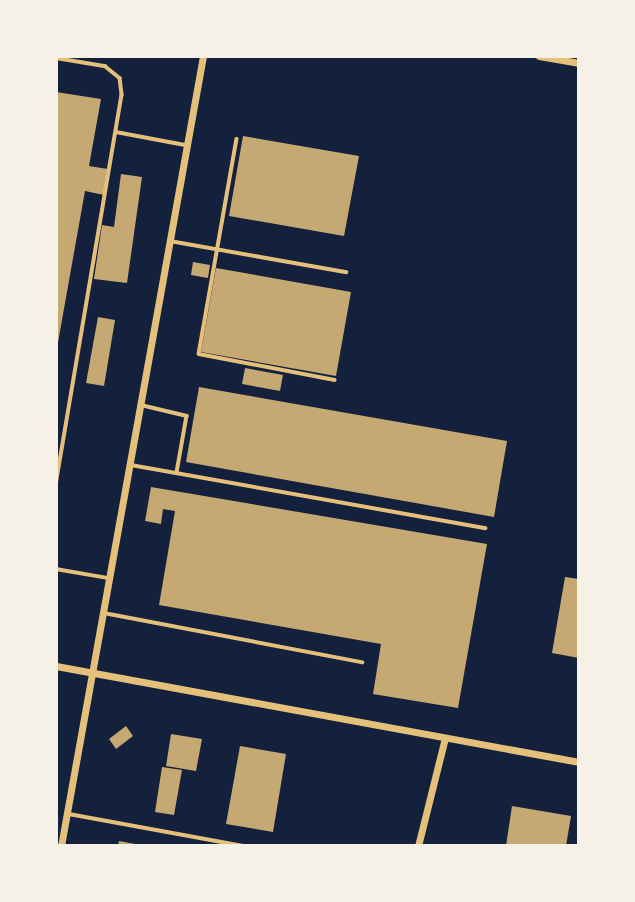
<!DOCTYPE html>
<html>
<head>
<meta charset="utf-8">
<style>
  body { margin:0 }
  #map { position:relative; width:635px; height:902px; overflow:hidden; background:#14213d; font-family:"DM Sans",sans-serif }
  div>[style] { position:absolute }
  .building>* { inset:0; background:#c6a872 }
  .service>* { height:3.5px; margin:-1.75px; padding:0 1.75px; transform-origin:1.75px; border-radius:1.75px; background:#e5c07b }
  .minor>* { height:7px; margin:-3.5px; padding:0 3.5px; transform-origin:3.5px; border-radius:3.5px; background:#e5c07b }
  span { translate:-50% -50%; white-space:nowrap; text-align:center; line-height:1.15; -webkit-text-stroke:7px #f6f1e7; paint-order:stroke }
  .frame { position:absolute; inset:0; border:58px solid #f6f1e7; pointer-events:none }
</style>
</head>
<body>
<div id="map">
  <div class="building">
    <div style="clip-path:polygon(56px 92px,101px 99px,89px 166px,108px 169px,104px 195px,85px 191px,57px 348px)"></div>
    <div style="clip-path:polygon(243px 136px,359px 156px,344px 236px,229px 216px)"></div>
    <div style="clip-path:polygon(121px 174px,142px 177px,127px 283px,94px 279px,102px 225px,114px 227px)"></div>
    <div style="clip-path:polygon(193px 262px,210px 265px,208px 278px,191px 275px)"></div>
    <div style="clip-path:polygon(216px 268px,351px 292px,336px 376px,201px 352px)"></div>
    <div style="clip-path:polygon(98px 317px,115px 320px,104px 386px,86px 383px)"></div>
    <div style="clip-path:polygon(245px 368px,283px 375px,280px 391px,242px 384px)"></div>
    <div style="clip-path:polygon(199px 387px,507px 441px,494px 517px,186px 462px)"></div>
    <div style="clip-path:polygon(151px 487px,487px 544px,458px 708px,373px 694px,381px 644px,159px 605px,175px 511px,163px 509px,161px 524px,145px 521px)"></div>
    <div style="clip-path:polygon(565px 577px,579px 579px,579px 658px,552px 653px)"></div>
    <div style="clip-path:polygon(126px 726px,133px 736px,116px 749px,109px 739px)"></div>
    <div style="clip-path:polygon(171px 734px,202px 739px,196px 771px,166px 766px)"></div>
    <div style="clip-path:polygon(240px 746px,286px 754px,273px 832px,226px 824px)"></div>
    <div style="clip-path:polygon(162px 767px,182px 770px,174px 815px,155px 812px)"></div>
    <div style="clip-path:polygon(512px 806px,571px 816px,566px 846px,506px 846px)"></div>
    <div style="clip-path:polygon(119px 841px,141px 845px,141px 846px,118px 846px)"></div>
  </div>
  <div class="service">
    <div style="left:56px;top:58px;width:50px;rotate:9.3deg"></div>
    <div style="left:105px;top:66px;width:19px;rotate:39deg"></div>
    <div style="left:120px;top:78px;width:17px;rotate:83deg"></div>
    <div style="left:122px;top:95px;width:396px;rotate:99.6deg"></div>
    <div style="left:116px;top:132px;width:70px;rotate:10.7deg"></div>
    <div style="left:237px;top:139px;width:218px;rotate:100deg"></div>
    <div style="left:199px;top:354px;width:138px;rotate:10.8deg"></div>
    <div style="left:170px;top:241px;width:179px;rotate:10deg"></div>
    <div style="left:141px;top:405px;width:47px;rotate:13.4deg"></div>
    <div style="left:187px;top:416px;width:58px;rotate:100deg"></div>
    <div style="left:131px;top:465px;width:360px;rotate:10.1deg"></div>
    <div style="left:56px;top:569px;width:53px;rotate:9.8deg"></div>
    <div style="left:104px;top:613px;width:263px;rotate:10.8deg"></div>
    <div style="left:69px;top:814px;width:177px;rotate:10.4deg"></div>
  </div>
  <div class="minor">
    <div style="left:539px;top:56px;width:41px;rotate:9.9deg"></div>
    <div style="left:56px;top:666px;width:532px;rotate:10.4deg"></div>
    <div style="left:61px;top:846px;width:803px;rotate:-79.81deg"></div>
    <div style="left:418px;top:846px;width:111px;rotate:-76deg"></div>
  </div>
  <div class="frame"></div>
</div>
</body>
</html>
